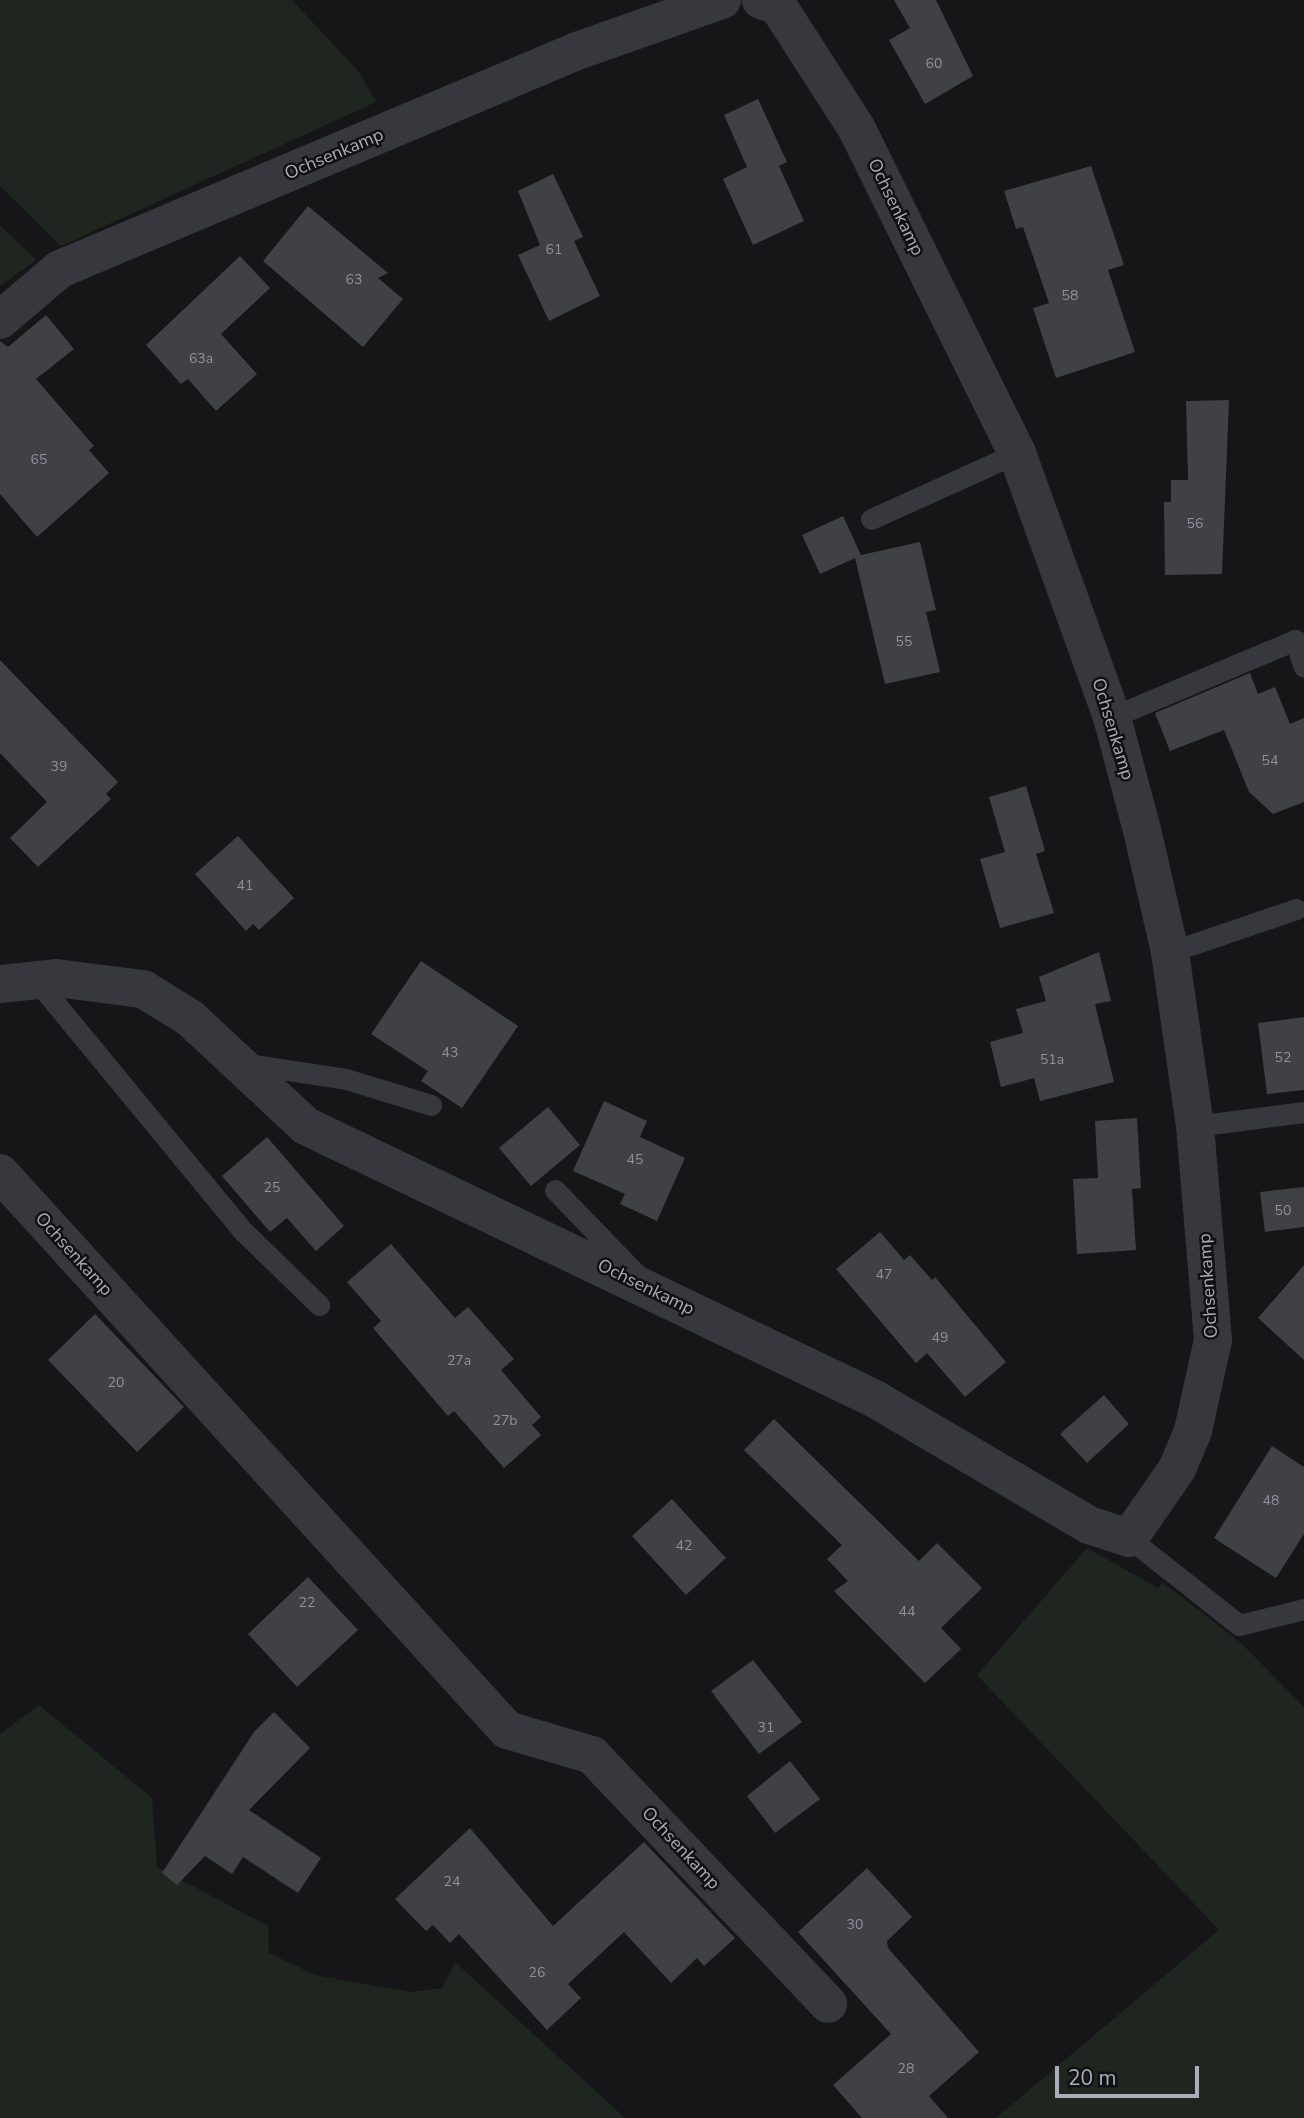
<!DOCTYPE html>
<html>
<head>
<meta charset="utf-8">
<style>
  body { margin:0 }
  #map { position:relative; width:1304px; height:2118px; overflow:hidden; background:#161618; font-family:"Nunito Sans",sans-serif }
  div>[style] { position:absolute }
  .green>* { inset:0; background:#1e261f }
  .building>* { inset:0; background:#404145 }
  .lane>* { height:21px; margin:-10.5px; padding:0 10.5px; transform-origin:10.5px; border-radius:10.5px; background:#37383d }
  .street>* { height:38px; margin:-19px; padding:0 19px; transform-origin:19px; border-radius:19px; background:#37383d }
  span { translate:-50% -50%; white-space:nowrap; text-align:center; line-height:1.15; -webkit-text-stroke:5px #111113; paint-order:stroke }
  .number-label { font-size:14px; color:#8e929b }
  .number-label span { -webkit-text-stroke-width:0 }
  .street-label { font-size:18px; color:#a8adb8 }
  .scale { position:absolute; left:1055px; top:2066px; width:144px; height:32px; box-sizing:border-box; border:4px solid #a8adb8; border-top:0; padding-left:9px; font-size:21px; line-height:24px; white-space:nowrap; color:#a8adb8; -webkit-text-stroke:5px #111113; paint-order:stroke }
</style>
</head>
<body>
<div id="map">
  <div class="green">
    <div style="clip-path:polygon(0 0,292px 0,359px 72px,376px 102px,61px 246px,0 186px)"></div>
    <div style="clip-path:polygon(0 225px,36px 260px,0 286px)"></div>
    <div style="clip-path:polygon(1087px 1548px,1158px 1588px,1162px 1582px,1241px 1643px,1304px 1707px,1304px 2118px,996px 2118px,1219px 1930px,977px 1675px)"></div>
    <div style="clip-path:polygon(39px 1705px,152px 1798px,157px 1867px,268px 1926px,269px 1953px,315px 1975px,410px 1992px,442px 1988px,455px 1962px,625px 2118px,0 2118px,0 1734px)"></div>
  </div>
  <div class="building">
    <div style="clip-path:polygon(894px 0,936px 0,973px 76px,925px 104px,889px 40px,910px 28px)"></div>
    <div style="clip-path:polygon(758px 99px,787px 162px,779px 166px,804px 221px,753px 245px,723px 179px,747px 167px,724px 115px)"></div>
    <div style="clip-path:polygon(1091px 166px,1124px 265px,1108px 270px,1135px 352px,1056px 378px,1033px 308px,1049px 303px,1023px 227px,1016px 229px,1004px 191px)"></div>
    <div style="clip-path:polygon(553px 174px,583px 237px,574px 241px,600px 296px,549px 321px,518px 255px,540px 245px,518px 191px)"></div>
    <div style="clip-path:polygon(308px 206px,388px 273px,378px 278px,403px 299px,363px 347px,263px 261px)"></div>
    <div style="clip-path:polygon(240px 256px,270px 288px,221px 334px,257px 374px,216px 411px,188px 379px,181px 384px,146px 345px)"></div>
    <div style="clip-path:polygon(46px 315px,74px 349px,36px 379px,94px 446px,89px 450px,109px 473px,37px 537px,0 494px,0 341px,8px 347px)"></div>
    <div style="clip-path:polygon(1229px 400px,1222px 574px,1165px 575px,1164px 502px,1171px 502px,1171px 480px,1188px 480px,1186px 401px)"></div>
    <div style="clip-path:polygon(843px 516px,861px 555px,920px 542px,936px 610px,926px 612px,940px 672px,885px 684px,855px 558px,820px 574px,802px 535px)"></div>
    <div style="clip-path:polygon(0 660px,118px 782px,106px 794px,111px 799px,38px 867px,10px 838px,47px 802px,0 753px)"></div>
    <div style="clip-path:polygon(1250px 673px,1258px 694px,1275px 687px,1290px 724px,1304px 718px,1304px 802px,1273px 814px,1249px 792px,1224px 730px,1170px 751px,1155px 713px)"></div>
    <div style="clip-path:polygon(1026px 786px,1045px 851px,1036px 854px,1054px 913px,1000px 928px,980px 859px,1005px 852px,989px 797px)"></div>
    <div style="clip-path:polygon(238px 836px,294px 898px,259px 930px,253px 924px,246px 931px,195px 874px)"></div>
    <div style="clip-path:polygon(1099px 952px,1111px 1001px,1095px 1004px,1114px 1082px,1040px 1101px,1034px 1078px,1001px 1087px,990px 1042px,1023px 1033px,1016px 1009px,1046px 1001px,1039px 977px)"></div>
    <div style="clip-path:polygon(421px 961px,518px 1026px,462px 1108px,421px 1081px,428px 1071px,371px 1034px)"></div>
    <div style="clip-path:polygon(1304px 1017px,1304px 1090px,1267px 1094px,1258px 1023px)"></div>
    <div style="clip-path:polygon(604px 1101px,647px 1121px,640px 1137px,685px 1158px,657px 1221px,620px 1204px,625px 1194px,573px 1171px)"></div>
    <div style="clip-path:polygon(548px 1107px,580px 1145px,531px 1186px,499px 1148px)"></div>
    <div style="clip-path:polygon(1137px 1118px,1141px 1188px,1132px 1189px,1136px 1250px,1077px 1254px,1073px 1179px,1098px 1178px,1095px 1121px)"></div>
    <div style="clip-path:polygon(267px 1137px,344px 1226px,316px 1251px,287px 1218px,270px 1232px,222px 1176px)"></div>
    <div style="clip-path:polygon(1304px 1187px,1304px 1227px,1265px 1232px,1260px 1192px)"></div>
    <div style="clip-path:polygon(880px 1232px,904px 1260px,910px 1255px,932px 1280px,935px 1277px,1006px 1362px,965px 1397px,927px 1353px,916px 1363px,836px 1269px)"></div>
    <div style="clip-path:polygon(391px 1244px,455px 1318px,468px 1307px,514px 1359px,501px 1370px,541px 1417px,532px 1425px,541px 1435px,504px 1468px,454px 1411px,448px 1416px,373px 1328px,381px 1321px,347px 1282px)"></div>
    <div style="clip-path:polygon(1304px 1265px,1304px 1360px,1258px 1318px)"></div>
    <div style="clip-path:polygon(95px 1314px,184px 1407px,137px 1452px,48px 1360px)"></div>
    <div style="clip-path:polygon(1104px 1395px,1129px 1424px,1087px 1463px,1060px 1434px)"></div>
    <div style="clip-path:polygon(774px 1419px,919px 1561px,937px 1543px,982px 1588px,941px 1628px,961px 1649px,925px 1683px,834px 1591px,848px 1581px,827px 1559px,842px 1545px,744px 1450px)"></div>
    <div style="clip-path:polygon(1272px 1446px,1304px 1467px,1304px 1534px,1276px 1578px,1214px 1538px)"></div>
    <div style="clip-path:polygon(672px 1499px,726px 1558px,686px 1595px,632px 1536px)"></div>
    <div style="clip-path:polygon(308px 1577px,358px 1630px,297px 1687px,248px 1634px)"></div>
    <div style="clip-path:polygon(753px 1660px,802px 1722px,759px 1754px,711px 1691px)"></div>
    <div style="clip-path:polygon(274px 1712px,310px 1748px,249px 1810px,321px 1858px,298px 1893px,243px 1857px,232px 1874px,205px 1856px,177px 1885px,162px 1873px,254px 1732px)"></div>
    <div style="clip-path:polygon(790px 1761px,820px 1799px,775px 1833px,747px 1796px)"></div>
    <div style="clip-path:polygon(470px 1828px,553px 1926px,644px 1842px,735px 1938px,704px 1966px,697px 1958px,671px 1983px,624px 1932px,568px 1984px,581px 1998px,547px 2030px,459px 1934px,450px 1943px,433px 1925px,426px 1931px,395px 1899px)"></div>
    <div style="clip-path:polygon(867px 1868px,912px 1917px,887px 1941px,888px 1948px,979px 2052px,929px 2096px,948px 2118px,862px 2118px,833px 2085px,891px 2034px,798px 1932px)"></div>
  </div>
  <div class="lane">
    <div style="left:871px;top:519px;width:160px;rotate:-24.3deg"></div>
    <div style="left:1112px;top:717px;width:199px;rotate:-22.8deg"></div>
    <div style="left:1295px;top:640px;width:28px;rotate:72deg"></div>
    <div style="left:1170px;top:952px;width:133px;rotate:-18.8deg"></div>
    <div style="left:36px;top:980px;width:327px;rotate:50.5deg"></div>
    <div style="left:244px;top:1232px;width:105px;rotate:44.2deg"></div>
    <div style="left:242px;top:1063px;width:105px;rotate:8.7deg"></div>
    <div style="left:346px;top:1079px;width:89px;rotate:17deg"></div>
    <div style="left:1195px;top:1126px;width:110px;rotate:-7.3deg"></div>
    <div style="left:555px;top:1190px;width:117px;rotate:46deg"></div>
    <div style="left:1129px;top:1538px;width:140px;rotate:38.3deg"></div>
    <div style="left:1239px;top:1625px;width:67px;rotate:-13.8deg"></div>
  </div>
  <div class="street">
    <div style="left:0;top:320px;width:79px;rotate:-40.4deg"></div>
    <div style="left:60px;top:269px;width:561px;rotate:-22.86deg"></div>
    <div style="left:577px;top:51px;width:154px;rotate:-19.4deg"></div>
    <div style="left:0;top:984px;width:56px;rotate:-6.1deg"></div>
    <div style="left:56px;top:978px;width:88px;rotate:7.2deg"></div>
    <div style="left:143px;top:989px;width:55px;rotate:31.7deg"></div>
    <div style="left:190px;top:1018px;width:158px;rotate:43deg"></div>
    <div style="left:306px;top:1126px;width:631px;rotate:25.63deg"></div>
    <div style="left:875px;top:1399px;width:248px;rotate:30.5deg"></div>
    <div style="left:1089px;top:1525px;width:42px;rotate:18deg"></div>
    <div style="left:1129px;top:1538px;width:84px;rotate:-55.2deg"></div>
    <div style="left:1177px;top:1469px;width:41px;rotate:-67.2deg"></div>
    <div style="left:1193px;top:1431px;width:93px;rotate:-77.6deg"></div>
    <div style="left:1213px;top:1340px;width:215px;rotate:-94.8deg"></div>
    <div style="left:1195px;top:1126px;width:176px;rotate:-98.2deg"></div>
    <div style="left:1170px;top:952px;width:125px;rotate:-102.9deg"></div>
    <div style="left:1142px;top:830px;width:117px;rotate:-104.9deg"></div>
    <div style="left:1112px;top:717px;width:281px;rotate:-109.8deg"></div>
    <div style="left:1017px;top:453px;width:361px;rotate:-116.3deg"></div>
    <div style="left:857px;top:129px;width:146px;rotate:-122.7deg"></div>
    <div style="left:778px;top:6px;width:18px;rotate:-161deg"></div>
    <div style="left:0;top:1173px;width:753px;rotate:47.69deg"></div>
    <div style="left:507px;top:1730px;width:89px;rotate:16.4deg"></div>
    <div style="left:592px;top:1755px;width:343px;rotate:46.5deg"></div>
  </div>
  <div class="number-label">
    <span style="left:934px;top:64px">60</span>
    <span style="left:554px;top:250px">61</span>
    <span style="left:354px;top:280px">63</span>
    <span style="left:1070px;top:296px">58</span>
    <span style="left:201px;top:359px">63a</span>
    <span style="left:39px;top:460px">65</span>
    <span style="left:1195px;top:524px">56</span>
    <span style="left:904px;top:642px">55</span>
    <span style="left:1270px;top:761px">54</span>
    <span style="left:59px;top:767px">39</span>
    <span style="left:245px;top:886px">41</span>
    <span style="left:450px;top:1053px">43</span>
    <span style="left:1283px;top:1058px">52</span>
    <span style="left:1052px;top:1060px">51a</span>
    <span style="left:635px;top:1160px">45</span>
    <span style="left:272px;top:1188px">25</span>
    <span style="left:1283px;top:1211px">50</span>
    <span style="left:884px;top:1275px">47</span>
    <span style="left:940px;top:1338px">49</span>
    <span style="left:459px;top:1361px">27a</span>
    <span style="left:116px;top:1383px">20</span>
    <span style="left:505px;top:1421px">27b</span>
    <span style="left:1271px;top:1501px">48</span>
    <span style="left:684px;top:1546px">42</span>
    <span style="left:307px;top:1603px">22</span>
    <span style="left:907px;top:1612px">44</span>
    <span style="left:766px;top:1728px">31</span>
    <span style="left:452px;top:1882px">24</span>
    <span style="left:855px;top:1925px">30</span>
    <span style="left:537px;top:1973px">26</span>
    <span style="left:906px;top:2069px">28</span>
  </div>
  <div class="street-label">
    <span style="left:334px;top:154px;rotate:-23deg">Ochsenkamp</span>
    <span style="left:896px;top:207px;rotate:64deg">Ochsenkamp</span>
    <span style="left:1113px;top:729px;rotate:73deg">Ochsenkamp</span>
    <span style="left:74px;top:1254px;rotate:48deg">Ochsenkamp</span>
    <span style="left:1208px;top:1286px;rotate:-94deg">Ochsenkamp</span>
    <span style="left:646px;top:1287px;rotate:26deg">Ochsenkamp</span>
    <span style="left:681px;top:1848px;rotate:47deg">Ochsenkamp</span>
  </div>
  <div class="scale">20 m</div>
</div>
</body>
</html>
